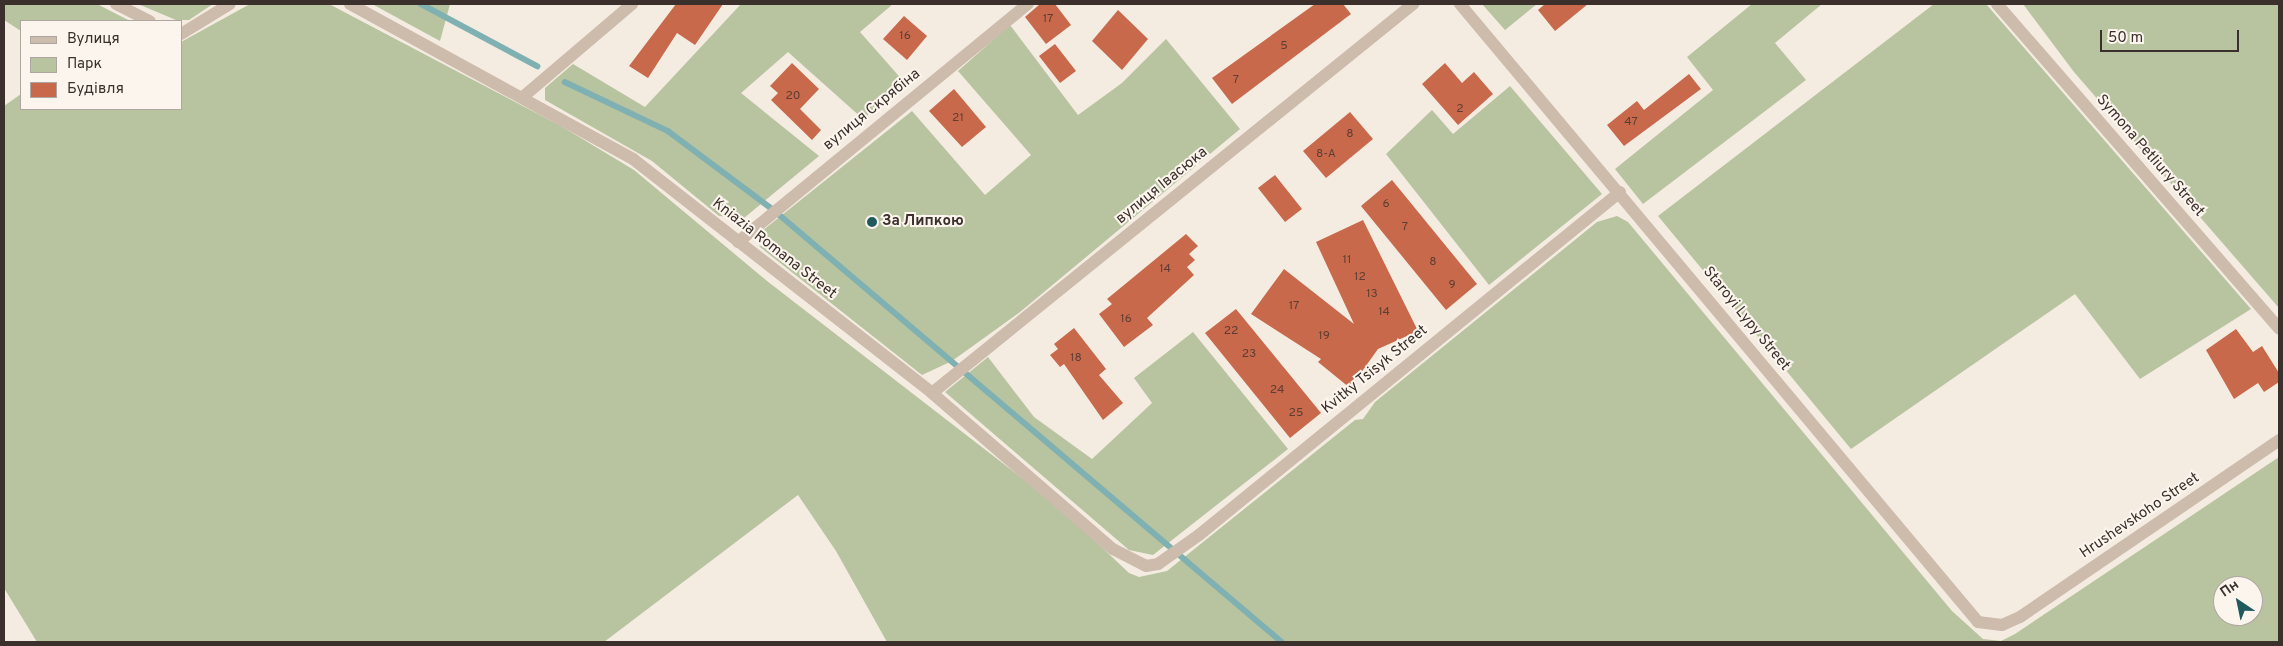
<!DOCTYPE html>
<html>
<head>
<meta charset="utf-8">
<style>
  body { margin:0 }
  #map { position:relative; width:2283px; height:646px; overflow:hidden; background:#f4ebe1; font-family:Overpass,sans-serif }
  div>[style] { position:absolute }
  .green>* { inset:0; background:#b8c4a0 }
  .stream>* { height:5.5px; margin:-2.75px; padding:0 2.75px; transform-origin:2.75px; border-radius:2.75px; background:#7fb0b2 }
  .building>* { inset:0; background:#c8694b }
  .minor>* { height:12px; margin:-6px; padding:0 6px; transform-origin:6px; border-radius:6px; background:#cdbbac }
  .dots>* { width:14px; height:14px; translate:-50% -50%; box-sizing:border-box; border:2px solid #fbf5ee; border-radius:50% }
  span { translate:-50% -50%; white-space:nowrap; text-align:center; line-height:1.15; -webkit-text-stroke:4px #fbf5ee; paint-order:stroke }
  .number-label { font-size:12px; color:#5e3e33 }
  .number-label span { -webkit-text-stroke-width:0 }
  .street-label { font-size:15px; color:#3b302b }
  .poi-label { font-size:15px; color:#3b302b; font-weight:700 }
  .left { translate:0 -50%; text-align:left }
  .frame { position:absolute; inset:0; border:5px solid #3b302b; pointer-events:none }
  .legend { position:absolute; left:20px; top:20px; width:162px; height:90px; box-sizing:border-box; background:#fbf5ee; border:1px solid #aea6a0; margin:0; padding:6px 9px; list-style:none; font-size:15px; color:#3b302b }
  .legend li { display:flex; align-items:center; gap:10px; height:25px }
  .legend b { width:25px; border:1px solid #aea6a0 }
  .north { position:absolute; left:2213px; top:576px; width:50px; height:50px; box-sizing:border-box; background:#fbf5ee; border:1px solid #aea6a0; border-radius:50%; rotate:326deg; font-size:14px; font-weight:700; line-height:20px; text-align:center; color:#3b302b }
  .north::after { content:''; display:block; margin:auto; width:18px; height:22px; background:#1f5a5e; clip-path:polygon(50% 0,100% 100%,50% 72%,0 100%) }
  .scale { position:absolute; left:2100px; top:30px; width:139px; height:22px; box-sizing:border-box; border:2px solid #3b302b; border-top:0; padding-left:6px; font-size:15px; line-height:18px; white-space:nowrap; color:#3b302b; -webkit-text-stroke:4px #fbf5ee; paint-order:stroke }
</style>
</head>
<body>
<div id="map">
  <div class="green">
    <div style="clip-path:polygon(4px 4px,97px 4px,130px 21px,21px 21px,21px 31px,4px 20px)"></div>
    <div style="clip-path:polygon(138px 4px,213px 4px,189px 20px,176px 20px)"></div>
    <div style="clip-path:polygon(evenodd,250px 4px,329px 4px,561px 126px,634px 170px,767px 281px,1058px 506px,1129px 573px,1139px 577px,1167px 571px,1355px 420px,1363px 419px,1375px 402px,1597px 222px,1617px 216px,1628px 222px,1952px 611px,1983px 639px,2001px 641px,2015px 634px,2279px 457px,2279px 642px,887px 642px,836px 551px,798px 495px,604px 642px,37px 642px,4px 588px,4px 106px,21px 94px,21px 109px,181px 109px,181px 42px,250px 4px,2223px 586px,2253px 586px,2253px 616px,2223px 616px,2223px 586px)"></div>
    <div style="clip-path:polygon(372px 4px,450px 4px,440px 41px)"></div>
    <div style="clip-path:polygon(741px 4px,893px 4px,860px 32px,905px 83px,863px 119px,788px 52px,741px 93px,819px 156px,744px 218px,719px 216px,652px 161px,545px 100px,545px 88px,573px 64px,645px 107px)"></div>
    <div style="clip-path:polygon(1482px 4px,1537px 4px,1505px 30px)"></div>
    <div style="clip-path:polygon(1752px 4px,1822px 4px,1775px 43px,1806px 80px,1643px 204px,1615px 169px,1713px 90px,1687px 57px)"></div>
    <div style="clip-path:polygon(1934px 4px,1986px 4px,2251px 309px,2140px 379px,2075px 294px,1851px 449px,1658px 216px)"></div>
    <div style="clip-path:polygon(2023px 4px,2279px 4px,2279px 308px,2074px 72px)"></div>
    <div style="clip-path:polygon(1010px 25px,1078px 115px,1122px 83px,1166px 39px,1240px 129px,1020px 312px,952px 361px,922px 375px,760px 247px,757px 235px,912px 111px,985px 195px,1031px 155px,958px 71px)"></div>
    <div style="clip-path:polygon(1510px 86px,1602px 194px,1489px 285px,1386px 154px,1432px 110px,1453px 134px)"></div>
    <div style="clip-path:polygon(1193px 332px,1288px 449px,1153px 555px,1129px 550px,945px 392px,988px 357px,1034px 417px,1092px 459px,1152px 403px,1134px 378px)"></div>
  </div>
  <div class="stream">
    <div style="left:421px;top:4px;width:132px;rotate:28.1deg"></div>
    <div style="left:565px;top:82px;width:114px;rotate:25.4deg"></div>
    <div style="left:668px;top:131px;width:134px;rotate:36.8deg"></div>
    <div style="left:775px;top:211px;width:665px;rotate:40.37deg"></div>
  </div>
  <div class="building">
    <div style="clip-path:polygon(676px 4px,723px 4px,695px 45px,677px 33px,648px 78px,629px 66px)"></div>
    <div style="clip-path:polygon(1040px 4px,1055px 4px,1071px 25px,1046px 44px,1025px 17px)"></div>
    <div style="clip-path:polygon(1315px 4px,1343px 4px,1351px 14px,1232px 104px,1212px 78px)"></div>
    <div style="clip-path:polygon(1545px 4px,1588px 4px,1555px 31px,1538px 10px)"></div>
    <div style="clip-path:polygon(1118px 10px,1148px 39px,1122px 70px,1092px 41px)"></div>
    <div style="clip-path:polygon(904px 16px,927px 36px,907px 60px,883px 39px)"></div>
    <div style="clip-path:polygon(1055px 44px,1076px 71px,1060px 83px,1039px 56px)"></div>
    <div style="clip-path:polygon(792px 63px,819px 89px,800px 109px,821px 130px,812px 140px,771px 100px,778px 93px,770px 86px)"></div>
    <div style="clip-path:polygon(1445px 63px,1462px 83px,1474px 72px,1493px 94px,1458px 125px,1422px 84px)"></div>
    <div style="clip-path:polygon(1689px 74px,1701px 89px,1624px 146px,1607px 125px,1637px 101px,1644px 110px)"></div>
    <div style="clip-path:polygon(954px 89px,986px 127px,962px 147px,929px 111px)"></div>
    <div style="clip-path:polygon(1350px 112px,1373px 139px,1326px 178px,1303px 151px)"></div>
    <div style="clip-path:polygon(1275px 175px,1302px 209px,1285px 222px,1258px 188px)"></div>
    <div style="clip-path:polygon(1392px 180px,1477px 284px,1446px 310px,1361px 206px)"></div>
    <div style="clip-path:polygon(1363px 220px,1418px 331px,1378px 349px,1350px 388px,1318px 362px,1321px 359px,1251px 314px,1284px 269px,1354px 324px,1316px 242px)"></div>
    <div style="clip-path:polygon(1186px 234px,1198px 246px,1189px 254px,1195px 260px,1187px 267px,1194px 275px,1147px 318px,1153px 325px,1124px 347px,1099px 314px,1112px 304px,1107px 299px)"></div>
    <div style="clip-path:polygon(1236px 309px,1321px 413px,1290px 438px,1205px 333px)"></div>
    <div style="clip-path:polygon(1074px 328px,1106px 369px,1099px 375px,1123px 403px,1103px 420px,1064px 364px,1060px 367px,1050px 355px,1058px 349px,1054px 344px)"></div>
    <div style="clip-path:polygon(2236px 329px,2253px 352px,2262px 346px,2279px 373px,2279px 382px,2264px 392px,2258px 383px,2234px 399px,2206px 350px)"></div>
  </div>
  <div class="minor">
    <div style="left:116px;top:4px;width:38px;rotate:27deg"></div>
    <div style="left:350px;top:4px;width:323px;rotate:28.7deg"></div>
    <div style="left:633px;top:159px;width:380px;rotate:38deg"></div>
    <div style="left:932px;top:393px;width:239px;rotate:40.8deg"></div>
    <div style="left:1113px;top:549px;width:37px;rotate:27deg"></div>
    <div style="left:1146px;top:566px;width:12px;rotate:-9deg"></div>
    <div style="left:1158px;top:564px;width:50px;rotate:-35.3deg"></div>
    <div style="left:1199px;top:535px;width:543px;rotate:-39.17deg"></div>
    <div style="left:1460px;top:4px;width:806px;rotate:50.03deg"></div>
    <div style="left:1978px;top:622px;width:24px;rotate:7deg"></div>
    <div style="left:2002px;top:625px;width:20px;rotate:-24deg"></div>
    <div style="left:2020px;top:617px;width:314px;rotate:-34.3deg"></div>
    <div style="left:1997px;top:4px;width:430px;rotate:49deg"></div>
    <div style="left:181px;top:34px;width:57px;rotate:-31.5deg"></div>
    <div style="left:524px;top:96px;width:142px;rotate:-40.4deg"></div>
    <div style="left:738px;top:242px;width:375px;rotate:-39.4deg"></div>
    <div style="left:932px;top:393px;width:619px;rotate:-38.96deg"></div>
  </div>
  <div class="dots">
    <div style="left:872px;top:222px;background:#1f5a5e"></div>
  </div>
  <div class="number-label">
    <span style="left:1048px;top:20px">17</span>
    <span style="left:905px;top:37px">16</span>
    <span style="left:1284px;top:47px">5</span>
    <span style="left:1236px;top:81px">7</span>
    <span style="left:793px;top:97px">20</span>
    <span style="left:1460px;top:110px">2</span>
    <span style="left:958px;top:119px">21</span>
    <span style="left:1631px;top:123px">47</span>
    <span style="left:1350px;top:135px">8</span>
    <span style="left:1326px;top:155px">8-А</span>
    <span style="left:1386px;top:205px">6</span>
    <span style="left:1405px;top:228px">7</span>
    <span style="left:1347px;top:261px">11</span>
    <span style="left:1433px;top:263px">8</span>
    <span style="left:1165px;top:270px">14</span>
    <span style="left:1360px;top:278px">12</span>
    <span style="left:1452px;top:286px">9</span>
    <span style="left:1372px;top:295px">13</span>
    <span style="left:1294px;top:307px">17</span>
    <span style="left:1384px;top:313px">14</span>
    <span style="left:1126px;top:320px">16</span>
    <span style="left:1231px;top:332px">22</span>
    <span style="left:1324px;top:337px">19</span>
    <span style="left:1249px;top:355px">23</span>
    <span style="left:1076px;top:359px">18</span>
    <span style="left:1277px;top:391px">24</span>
    <span style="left:1296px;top:414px">25</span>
  </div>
  <div class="street-label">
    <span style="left:872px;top:110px;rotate:-39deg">вулиця Скрябіна</span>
    <span style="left:2150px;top:156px;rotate:49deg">Symona Petliury Street</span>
    <span style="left:1162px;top:186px;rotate:-39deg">вулиця Івасюка</span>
    <span style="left:774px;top:249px;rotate:38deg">Kniazia Romana Street</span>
    <span style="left:1746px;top:319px;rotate:51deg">Staroyi Lypy Street</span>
    <span style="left:1375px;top:370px;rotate:-39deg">Kvitky Tsisyk Street</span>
    <span style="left:2140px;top:516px;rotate:-34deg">Hrushevskoho Street</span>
  </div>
  <div class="poi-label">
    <span class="left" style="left:882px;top:222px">За Липкою</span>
  </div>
  <div class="frame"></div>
  <ul class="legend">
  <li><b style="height:6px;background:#cdbbac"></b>Вулиця</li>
  <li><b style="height:14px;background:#b8c4a0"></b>Парк</li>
  <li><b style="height:14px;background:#c8694b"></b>Будівля</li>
  </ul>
  <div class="north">Пн</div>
  <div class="scale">50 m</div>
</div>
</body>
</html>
